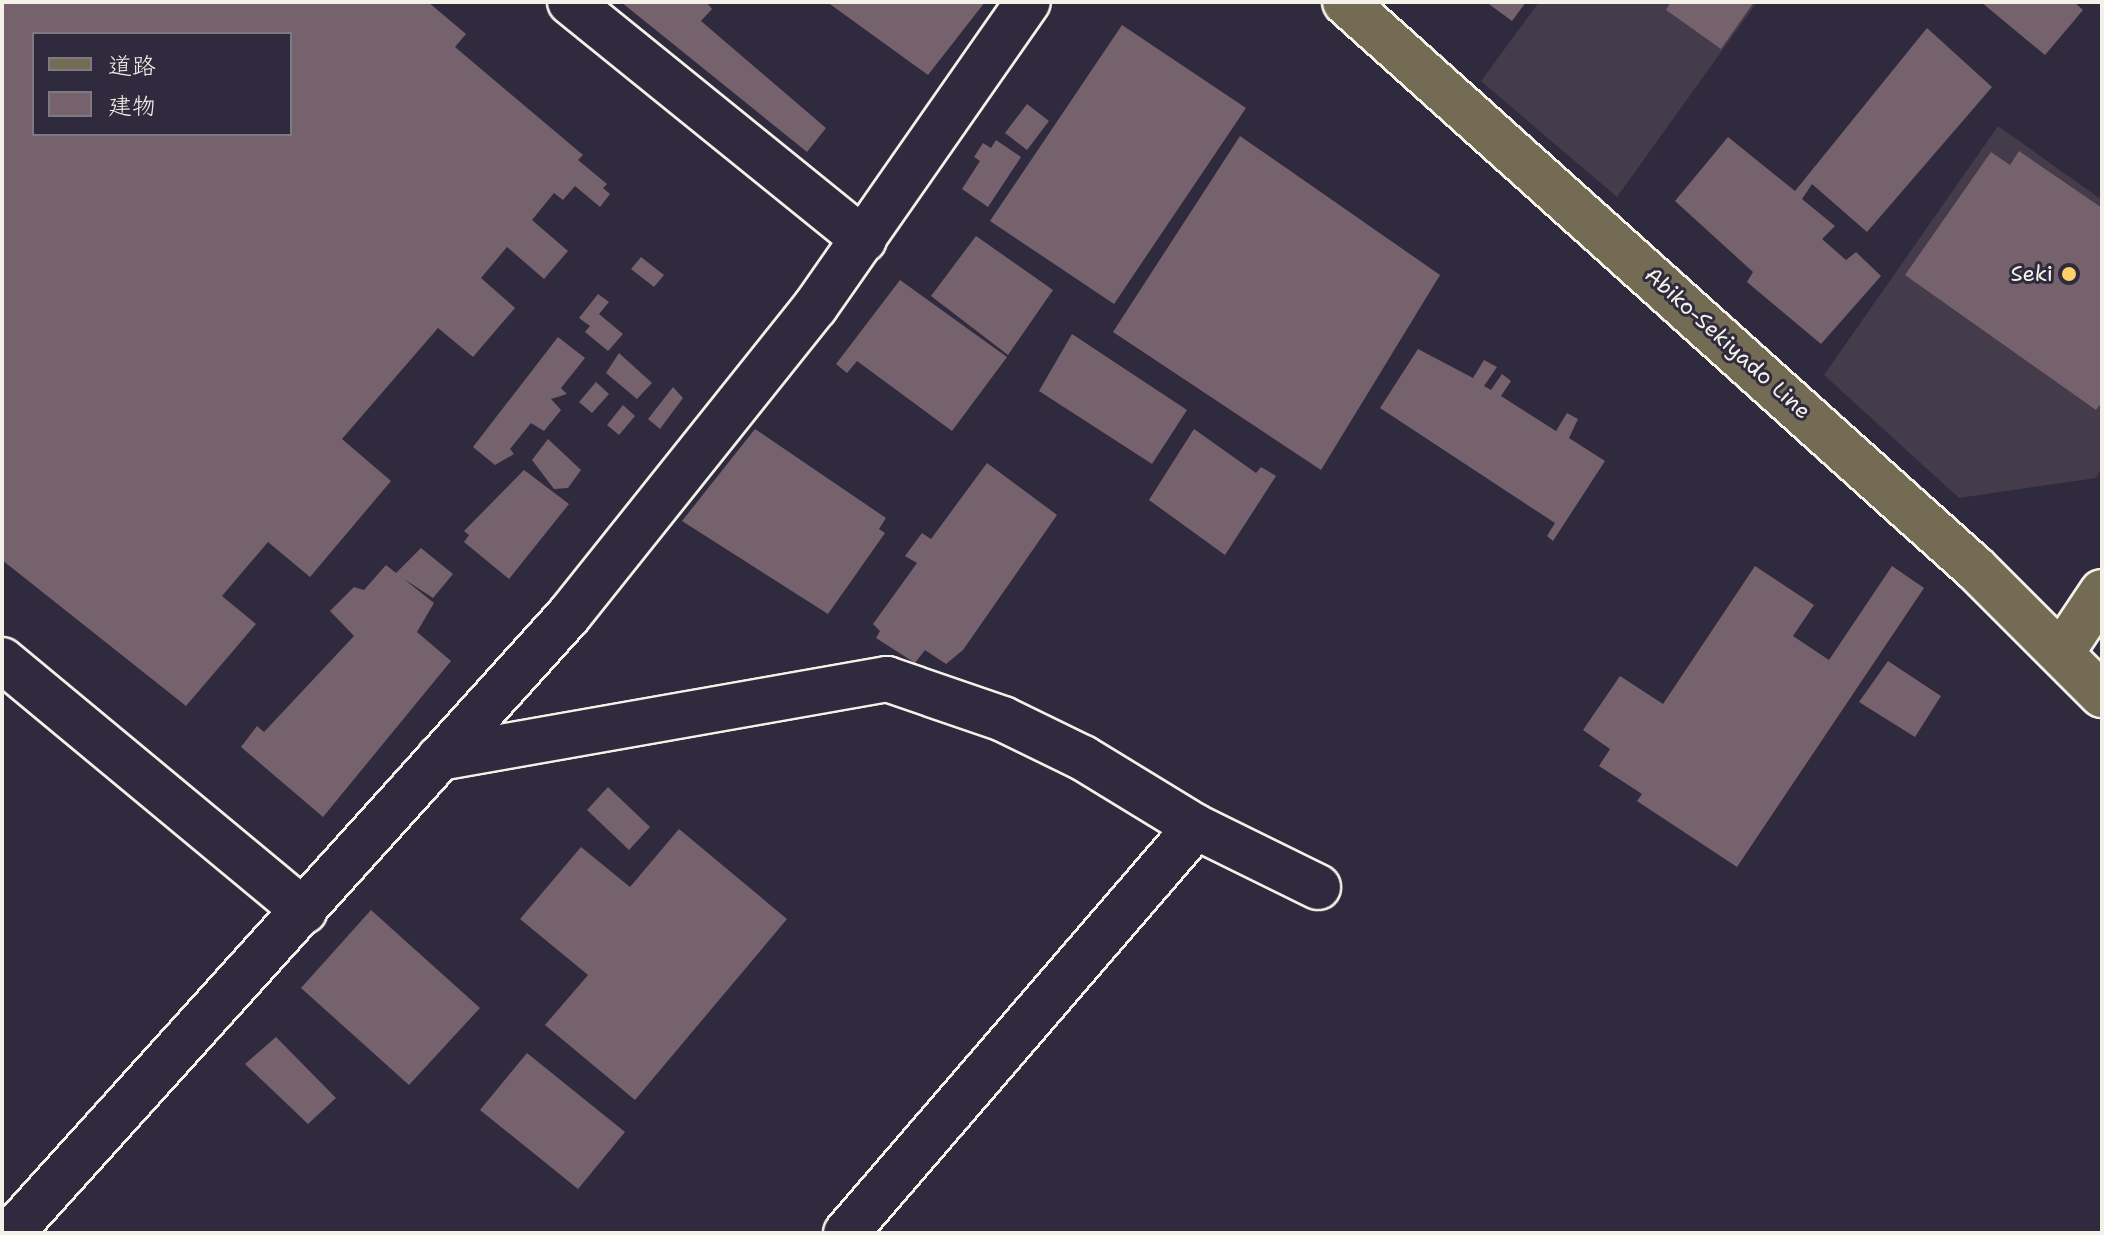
<!DOCTYPE html>
<html>
<head>
<meta charset="utf-8">
<style>
  body { margin:0 }
  #map { position:relative; width:2104px; height:1235px; overflow:hidden; background:#2f2a3d; font-family:"Shantell Sans","Klee One",sans-serif }
  div>[style] { position:absolute }
  .built>* { inset:0; background:#443b4b }
  .building>* { inset:0; background:#76626c }
  .roads { filter:drop-shadow(2px 0 #f4f1e8) drop-shadow(-2px 0 #f4f1e8) drop-shadow(0 2px #f4f1e8) drop-shadow(0 -2px #f4f1e8) }
  .street>* { height:44px; margin:-22px; padding:0 22px; transform-origin:22px; border-radius:22px; background:#2f2a3d }
  .secondary>* { height:44px; margin:-22px; padding:0 22px; transform-origin:22px; border-radius:22px; background:#2f2a3d }
  .primary>* { height:44px; margin:-22px; padding:0 22px; transform-origin:22px; border-radius:22px; background:#746b55 }
  .dots>* { width:22px; height:22px; translate:-50% -50%; box-sizing:border-box; border:4px solid #2f2a3d; border-radius:50% }
  span { translate:-50% -50%; white-space:nowrap; text-align:center; line-height:1.15; -webkit-text-stroke:6px #2f2a3d; paint-order:stroke }
  .poi-label { font-size:22px; color:#f4f1e8 }
  .right { translate:-100% -50%; text-align:right }
  .street-label { font-size:22px; color:#f4f1e8 }
  .frame { position:absolute; inset:0; border:4px solid #f4f1e8; pointer-events:none }
  .legend { position:absolute; left:32px; top:32px; width:260px; height:104px; box-sizing:border-box; background:#2f2a3d; border:2px solid #7e7a81; margin:0; padding:10px 14px; list-style:none; font-size:24px; color:#f4f1e8 }
  .legend li { display:flex; align-items:center; gap:16px; height:40px }
  .legend b { width:40px; border:2px solid #7e7a81 }
</style>
</head>
<body>
<div id="map">
  <div class="built">
    <div style="clip-path:polygon(1539px 2px,1757px 2px,1617px 197px,1481px 81px)"></div>
    <div style="clip-path:polygon(1998px 126px,2102px 200px,2102px 467px,2096px 478px,1959px 498px,1824px 375px)"></div>
  </div>
  <div class="building">
    <div style="clip-path:polygon(evenodd,2px 2px,428px 2px,466px 34px,455px 47px,583px 155px,578px 160px,607px 184px,603px 188px,610px 194px,600px 207px,575px 186px,563px 200px,554px 193px,532px 220px,568px 251px,544px 279px,507px 247px,481px 278px,515px 308px,473px 357px,438px 328px,342px 439px,391px 481px,310px 577px,268px 542px,222px 596px,256px 624px,186px 706px,2px 560px,2px 2px,34px 34px,290px 34px,290px 134px,34px 134px,34px 34px)"></div>
    <div style="clip-path:polygon(621px 2px,706px 2px,712px 9px,701px 21px,826px 128px,807px 152px)"></div>
    <div style="clip-path:polygon(827px 2px,985px 2px,928px 75px)"></div>
    <div style="clip-path:polygon(1486px 2px,1526px 2px,1512px 21px)"></div>
    <div style="clip-path:polygon(1671px 2px,1754px 2px,1721px 49px,1666px 10px)"></div>
    <div style="clip-path:polygon(1981px 2px,2074px 2px,2083px 10px,2045px 55px)"></div>
    <div style="clip-path:polygon(1122px 25px,1246px 108px,1114px 304px,990px 221px)"></div>
    <div style="clip-path:polygon(1927px 28px,1992px 87px,1867px 232px,1812px 184px,1802px 199px,1835px 226px,1822px 239px,1846px 260px,1856px 252px,1881px 276px,1821px 344px,1747px 282px,1753px 272px,1675px 201px,1728px 137px,1795px 191px)"></div>
    <div style="clip-path:polygon(1027px 104px,1049px 121px,1027px 150px,1005px 133px)"></div>
    <div style="clip-path:polygon(1240px 136px,1440px 275px,1321px 470px,1113px 332px)"></div>
    <div style="clip-path:polygon(996px 140px,1021px 157px,988px 207px,962px 189px,980px 161px,974px 157px,983px 143px,991px 148px)"></div>
    <div style="clip-path:polygon(2019px 151px,2102px 208px,2102px 402px,2096px 410px,1905px 275px,1991px 152px,2010px 165px)"></div>
    <div style="clip-path:polygon(976px 236px,1053px 290px,1008px 355px,931px 296px)"></div>
    <div style="clip-path:polygon(641px 257px,664px 275px,654px 287px,631px 269px)"></div>
    <div style="clip-path:polygon(900px 280px,1007px 357px,952px 431px,857px 361px,847px 373px,836px 364px)"></div>
    <div style="clip-path:polygon(598px 294px,609px 302px,599px 314px,623px 334px,608px 351px,585px 332px,590px 326px,579px 318px)"></div>
    <div style="clip-path:polygon(1072px 334px,1187px 410px,1152px 464px,1039px 391px)"></div>
    <div style="clip-path:polygon(558px 337px,585px 358px,561px 388px,567px 394px,551px 399px,561px 410px,544px 431px,531px 423px,510px 449px,514px 454px,495px 465px,473px 447px)"></div>
    <div style="clip-path:polygon(1418px 349px,1473px 378px,1484px 360px,1497px 367px,1484px 386px,1491px 390px,1502px 374px,1511px 381px,1501px 396px,1556px 431px,1567px 413px,1578px 419px,1569px 438px,1605px 461px,1553px 541px,1547px 536px,1555px 523px,1380px 408px)"></div>
    <div style="clip-path:polygon(619px 353px,652px 383px,637px 399px,606px 373px)"></div>
    <div style="clip-path:polygon(596px 382px,609px 394px,592px 413px,579px 402px)"></div>
    <div style="clip-path:polygon(673px 387px,683px 398px,660px 429px,648px 419px)"></div>
    <div style="clip-path:polygon(623px 405px,635px 416px,619px 435px,607px 425px)"></div>
    <div style="clip-path:polygon(755px 429px,886px 518px,879px 529px,885px 533px,828px 614px,682px 521px)"></div>
    <div style="clip-path:polygon(1194px 429px,1256px 473px,1261px 467px,1276px 476px,1225px 555px,1149px 500px)"></div>
    <div style="clip-path:polygon(548px 439px,581px 470px,568px 488px,554px 489px,532px 460px)"></div>
    <div style="clip-path:polygon(987px 463px,1057px 515px,963px 650px,946px 664px,925px 650px,915px 663px,876px 638px,880px 631px,873px 624px,917px 563px,905px 556px,922px 533px,931px 539px)"></div>
    <div style="clip-path:polygon(524px 470px,569px 504px,509px 579px,464px 542px,469px 535px,464px 531px)"></div>
    <div style="clip-path:polygon(421px 548px,453px 574px,433px 598px,404px 579px,434px 603px,417px 632px,451px 661px,323px 817px,241px 747px,257px 726px,264px 732px,354px 636px,330px 611px,354px 587px,364px 590px,386px 565px,396px 573px)"></div>
    <div style="clip-path:polygon(1755px 566px,1814px 605px,1793px 636px,1829px 660px,1892px 566px,1924px 588px,1737px 867px,1637px 801px,1642px 794px,1599px 766px,1610px 749px,1583px 730px,1620px 676px,1663px 704px)"></div>
    <div style="clip-path:polygon(1888px 661px,1941px 696px,1915px 737px,1859px 702px)"></div>
    <div style="clip-path:polygon(608px 787px,650px 827px,629px 850px,587px 810px)"></div>
    <div style="clip-path:polygon(679px 829px,787px 919px,635px 1100px,545px 1025px,588px 975px,520px 919px,581px 847px,630px 887px)"></div>
    <div style="clip-path:polygon(371px 910px,480px 1008px,409px 1085px,301px 988px)"></div>
    <div style="clip-path:polygon(276px 1037px,336px 1098px,308px 1124px,245px 1064px)"></div>
    <div style="clip-path:polygon(527px 1053px,625px 1132px,578px 1189px,480px 1110px)"></div>
  </div>
  <div class="roads">
    <div class="street">
      <div style="left:570px;top:2px;width:378px;rotate:39deg"></div>
      <div style="left:2px;top:660px;width:393px;rotate:39.7deg"></div>
      <div style="left:439px;top:758px;width:455px;rotate:-10deg"></div>
      <div style="left:887px;top:679px;width:123px;rotate:19deg"></div>
      <div style="left:1003px;top:719px;width:89px;rotate:26deg"></div>
      <div style="left:1083px;top:758px;width:132px;rotate:31.4deg"></div>
      <div style="left:1196px;top:827px;width:136px;rotate:26.2deg"></div>
      <div style="left:846px;top:1233px;width:536px;rotate:-49.24deg"></div>
    </div>
    <div class="secondary">
      <div style="left:11px;top:1233px;width:833px;rotate:-47.92deg"></div>
      <div style="left:569px;top:615px;width:394px;rotate:-51.4deg"></div>
      <div style="left:815px;top:307px;width:372px;rotate:-55.1deg"></div>
    </div>
    <div class="primary">
      <div style="left:1345px;top:2px;width:847px;rotate:41.94deg"></div>
      <div style="left:1975px;top:568px;width:180px;rotate:45deg"></div>
      <div style="left:2062px;top:652px;width:72px;rotate:-56.3deg"></div>
    </div>
  </div>
  <div class="dots">
    <div style="left:2069px;top:274px;background:#ffd166"></div>
  </div>
  <div class="poi-label">
    <span class="right" style="left:2053px;top:274px">Seki</span>
  </div>
  <div class="street-label">
    <span style="left:1728px;top:343px;rotate:42deg">Abiko-Sekiyado Line</span>
  </div>
  <div class="frame"></div>
  <ul class="legend">
  <li><b style="height:10px;background:#746b55"></b>道路</li>
  <li><b style="height:22px;background:#76626c"></b>建物</li>
  </ul>
</div>
</body>
</html>
